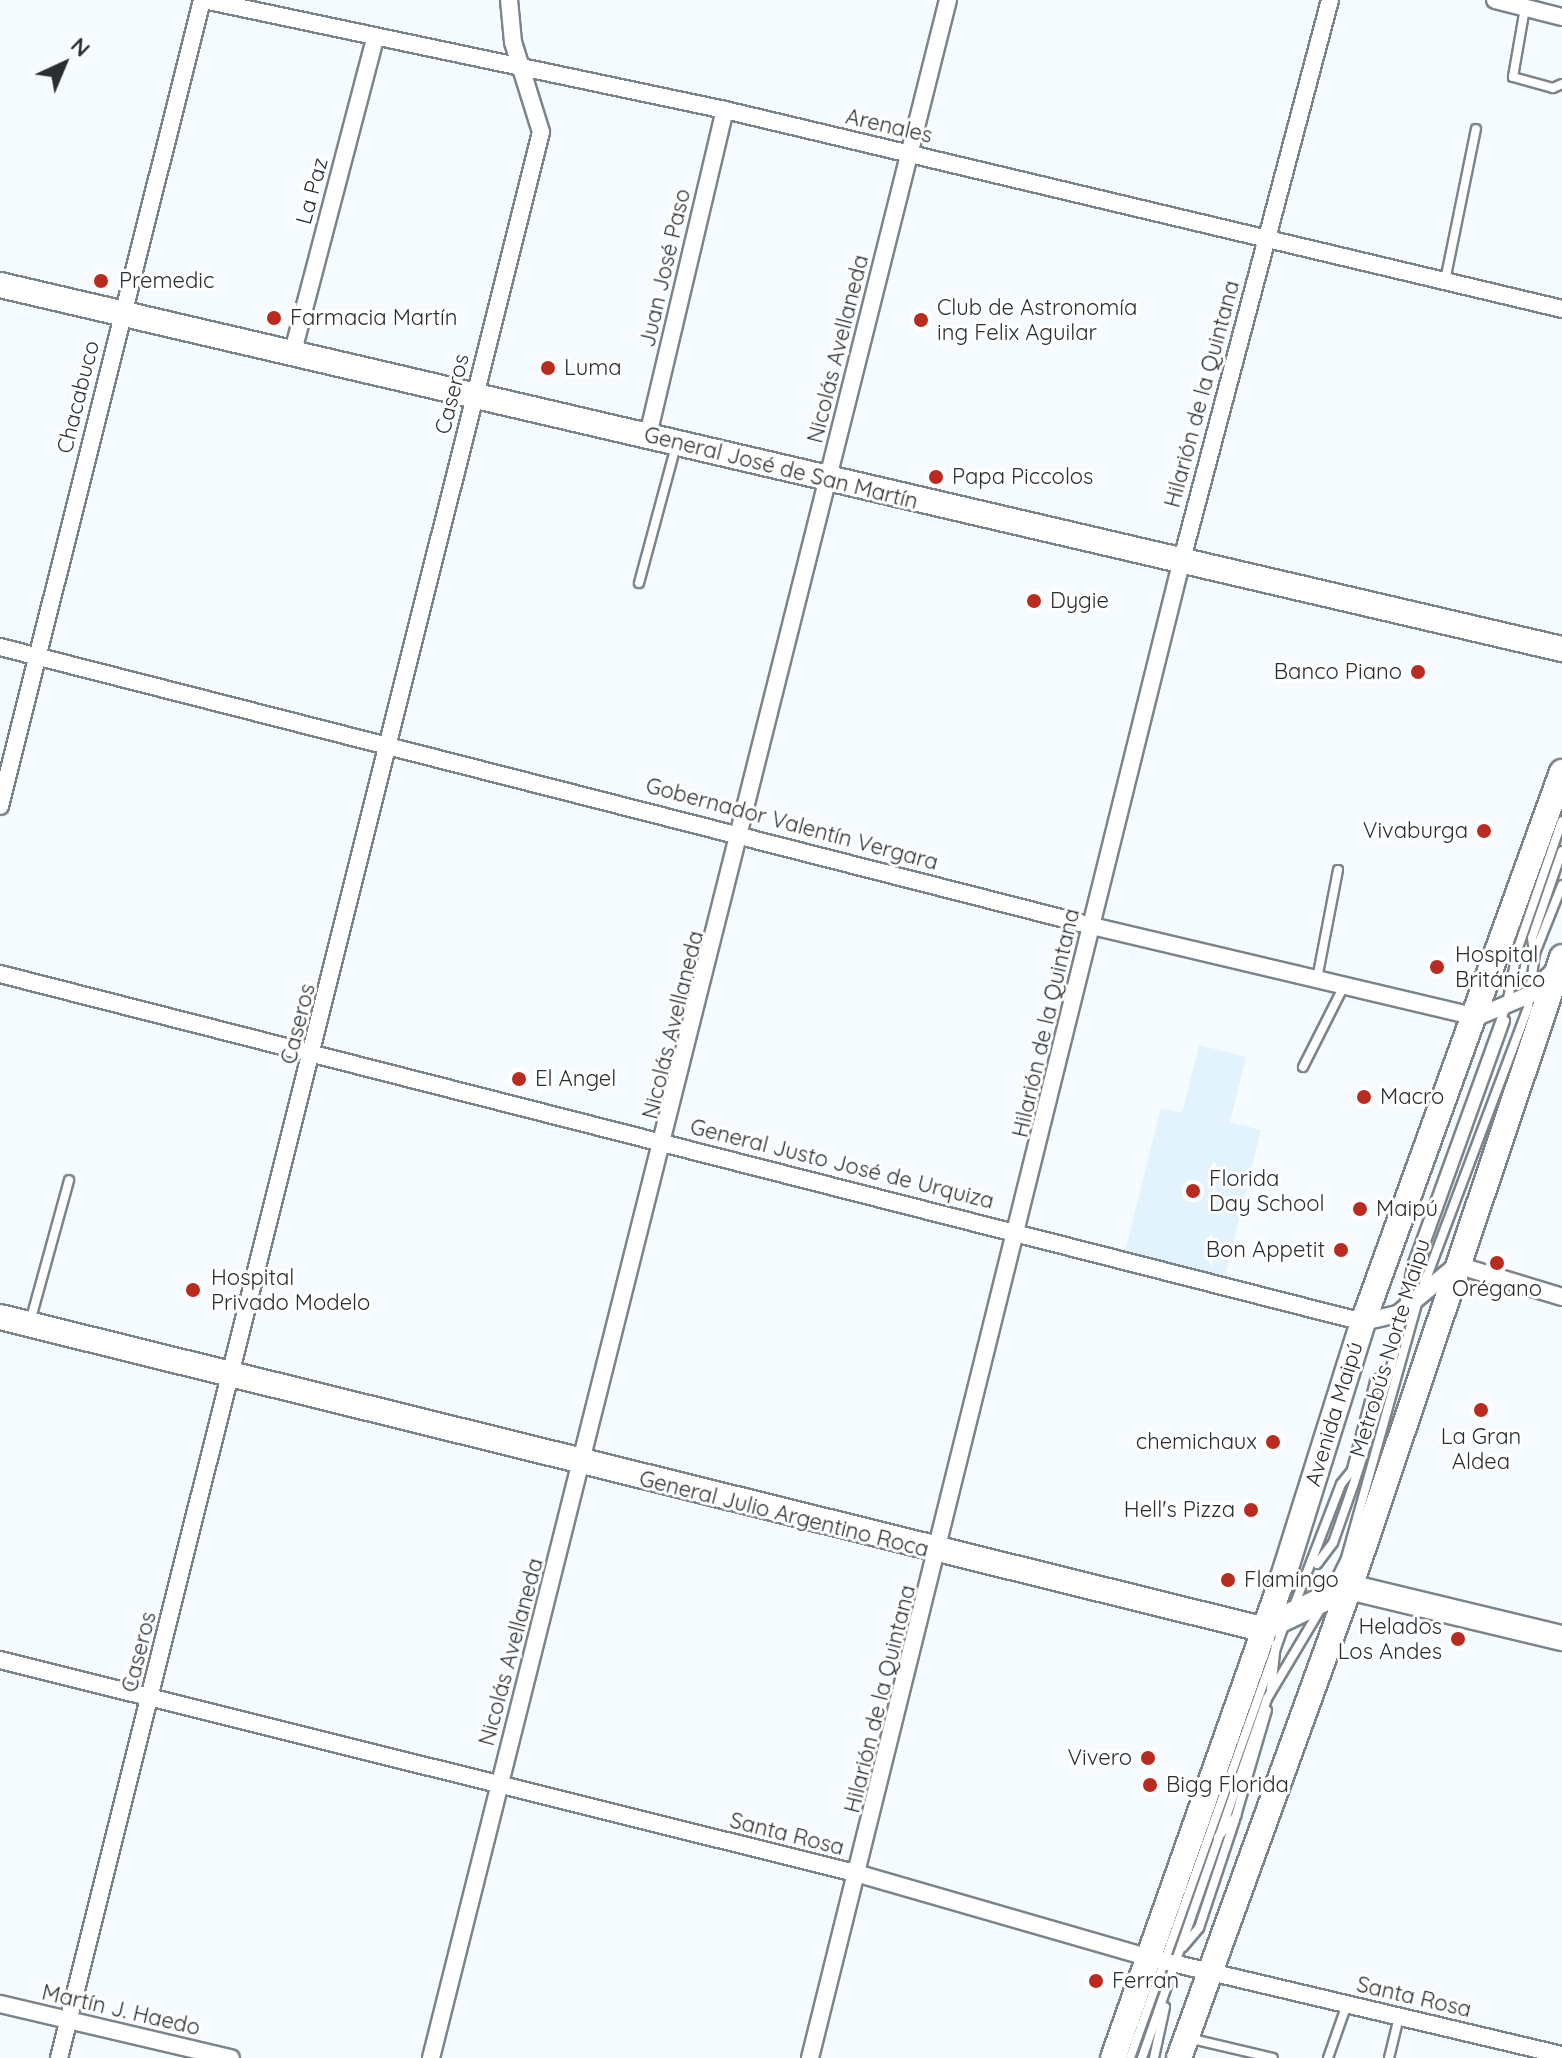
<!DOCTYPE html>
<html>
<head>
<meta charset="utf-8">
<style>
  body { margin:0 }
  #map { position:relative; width:1562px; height:2058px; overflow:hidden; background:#f5fbff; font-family:Quicksand,sans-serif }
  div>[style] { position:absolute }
  .built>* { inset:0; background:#e2f3fe }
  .roads { filter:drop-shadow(2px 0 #7b848a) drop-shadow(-2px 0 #7b848a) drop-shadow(0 2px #7b848a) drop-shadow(0 -2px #7b848a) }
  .lane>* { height:8px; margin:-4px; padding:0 4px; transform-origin:4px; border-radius:4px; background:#fff }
  .street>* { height:16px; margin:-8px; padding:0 8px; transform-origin:8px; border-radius:8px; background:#fff }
  .secondary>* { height:24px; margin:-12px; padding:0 12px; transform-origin:12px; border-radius:12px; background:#fff }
  .dots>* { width:22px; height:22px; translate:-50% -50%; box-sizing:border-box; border:4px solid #fff; border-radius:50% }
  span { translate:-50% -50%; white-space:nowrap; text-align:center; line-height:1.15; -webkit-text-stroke:6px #fff; paint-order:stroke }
  .street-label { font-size:22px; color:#2a2e31 }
  .poi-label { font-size:22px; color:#2a2e31 }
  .left { translate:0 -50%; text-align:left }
  .right { translate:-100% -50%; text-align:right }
  .north { position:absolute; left:24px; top:24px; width:80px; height:80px; -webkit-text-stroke:6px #fff; paint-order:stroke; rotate:44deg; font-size:22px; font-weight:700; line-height:32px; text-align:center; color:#2a2e31 }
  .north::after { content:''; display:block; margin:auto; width:28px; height:36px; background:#2a2e31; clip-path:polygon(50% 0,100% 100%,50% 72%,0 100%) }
</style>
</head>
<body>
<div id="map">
  <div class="built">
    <div style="clip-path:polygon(1199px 1045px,1246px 1057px,1230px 1122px,1261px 1130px,1225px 1277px,1125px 1252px,1161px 1108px,1182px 1113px)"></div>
  </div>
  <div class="roads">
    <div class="lane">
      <div style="left:1525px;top:8px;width:70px;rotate:99.9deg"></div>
      <div style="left:1513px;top:77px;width:41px;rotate:15.4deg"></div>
      <div style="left:1553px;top:88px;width:10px;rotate:-24deg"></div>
      <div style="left:1445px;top:281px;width:155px;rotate:-78.5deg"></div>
      <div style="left:639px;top:583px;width:142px;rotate:-74.9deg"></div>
      <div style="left:1534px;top:952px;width:14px;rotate:-98deg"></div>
      <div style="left:1532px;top:938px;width:92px;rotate:-71deg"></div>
      <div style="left:1317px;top:979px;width:111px;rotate:-79.1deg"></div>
      <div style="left:1507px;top:1004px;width:57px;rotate:-78.9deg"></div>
      <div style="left:1518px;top:948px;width:134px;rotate:-70.9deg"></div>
      <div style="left:1303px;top:1067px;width:91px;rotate:-63.2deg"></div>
      <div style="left:1414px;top:1275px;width:270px;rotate:-70.3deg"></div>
      <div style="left:1423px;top:1287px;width:299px;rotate:-69.4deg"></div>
      <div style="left:1528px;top:1007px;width:54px;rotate:-82.6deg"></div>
      <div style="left:1535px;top:953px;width:73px;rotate:-68.3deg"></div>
      <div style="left:30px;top:1322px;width:147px;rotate:-74.6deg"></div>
      <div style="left:1351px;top:1473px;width:94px;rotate:-75.2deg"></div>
      <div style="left:1375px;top:1382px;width:20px;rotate:-41deg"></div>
      <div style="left:1317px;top:1564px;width:26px;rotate:-53deg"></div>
      <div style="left:1333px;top:1543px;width:60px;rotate:-70.7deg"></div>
      <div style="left:1353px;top:1486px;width:124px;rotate:-72.1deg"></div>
      <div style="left:1391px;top:1368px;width:107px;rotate:-78.2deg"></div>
      <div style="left:1413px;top:1263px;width:276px;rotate:-70.1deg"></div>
      <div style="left:1331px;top:1589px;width:34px;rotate:-64deg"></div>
      <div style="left:1346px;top:1558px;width:268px;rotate:-74.4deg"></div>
      <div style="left:1294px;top:1606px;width:131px;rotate:-68.9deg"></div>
      <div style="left:1341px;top:1484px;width:32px;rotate:-51deg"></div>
      <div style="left:1271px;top:1689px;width:45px;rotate:-83.7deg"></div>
      <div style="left:1218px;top:1837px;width:28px;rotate:-49deg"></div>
      <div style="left:1236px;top:1816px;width:110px;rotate:-73.7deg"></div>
      <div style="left:1183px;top:1947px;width:25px;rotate:-50deg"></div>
      <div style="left:1199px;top:1928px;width:114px;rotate:-71.6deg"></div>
      <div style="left:1188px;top:2038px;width:87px;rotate:13.2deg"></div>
      <div style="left:1130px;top:2058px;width:460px;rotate:-70.4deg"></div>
      <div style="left:1142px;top:2058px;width:382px;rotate:-70.8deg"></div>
      <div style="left:1268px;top:1697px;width:104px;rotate:-59.2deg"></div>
      <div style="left:1154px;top:2058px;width:52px;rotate:-77.8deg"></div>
      <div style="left:1328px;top:2058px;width:57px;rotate:-70.6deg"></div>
      <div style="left:1389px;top:2058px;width:42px;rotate:-76.3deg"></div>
    </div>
    <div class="street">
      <div style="left:204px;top:0;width:532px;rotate:11.92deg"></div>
      <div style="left:725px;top:110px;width:860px;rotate:13.37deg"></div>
      <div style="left:1495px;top:0;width:69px;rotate:14.2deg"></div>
      <div style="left:292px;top:355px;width:328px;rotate:-75.3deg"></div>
      <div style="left:648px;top:435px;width:334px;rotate:-76.7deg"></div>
      <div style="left:0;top:647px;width:1127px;rotate:14.33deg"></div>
      <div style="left:1092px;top:926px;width:396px;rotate:13.3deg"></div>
      <div style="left:1477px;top:1017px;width:56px;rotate:-22.9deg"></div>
      <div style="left:1529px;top:995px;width:36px;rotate:-44deg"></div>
      <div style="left:0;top:806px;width:831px;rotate:-75.93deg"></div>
      <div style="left:0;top:974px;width:1407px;rotate:14.32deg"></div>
      <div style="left:1363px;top:1322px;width:36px;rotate:-13deg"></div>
      <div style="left:1398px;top:1314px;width:77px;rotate:-39.7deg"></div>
      <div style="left:1457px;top:1265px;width:110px;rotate:16.9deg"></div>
      <div style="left:0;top:1660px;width:885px;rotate:13.99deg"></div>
      <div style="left:859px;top:1874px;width:300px;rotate:16.1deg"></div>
      <div style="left:1147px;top:1957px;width:426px;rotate:13.3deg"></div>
      <div style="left:0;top:2004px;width:237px;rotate:13.2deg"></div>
      <div style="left:59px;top:2058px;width:1985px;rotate:-75.95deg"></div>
      <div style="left:541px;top:132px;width:94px;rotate:-107.3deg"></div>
      <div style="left:513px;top:42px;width:42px;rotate:-95.4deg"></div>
      <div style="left:431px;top:2058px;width:2122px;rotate:-75.9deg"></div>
      <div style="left:810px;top:2058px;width:1540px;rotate:-76.06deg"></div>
      <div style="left:1181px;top:563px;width:582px;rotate:-75.18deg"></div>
    </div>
    <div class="secondary">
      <div style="left:0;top:285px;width:1604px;rotate:13.12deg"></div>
      <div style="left:0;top:1317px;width:1300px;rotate:13.89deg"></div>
      <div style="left:1262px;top:1629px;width:97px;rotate:-25.8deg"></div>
      <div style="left:1349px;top:1587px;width:219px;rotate:13.5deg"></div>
      <div style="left:1113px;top:2058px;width:513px;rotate:-70.54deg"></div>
      <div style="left:1284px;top:1574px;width:264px;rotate:-72.6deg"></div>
      <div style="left:1363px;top:1322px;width:585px;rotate:-70.11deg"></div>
      <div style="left:1179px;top:2058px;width:529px;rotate:-70.09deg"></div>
      <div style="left:1359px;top:1561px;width:637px;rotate:-71.42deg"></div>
    </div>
  </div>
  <div class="dots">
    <div style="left:101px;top:281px;background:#b92b1e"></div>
    <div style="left:274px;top:318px;background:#b92b1e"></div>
    <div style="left:921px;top:320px;background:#b92b1e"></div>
    <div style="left:548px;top:368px;background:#b92b1e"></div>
    <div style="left:936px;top:477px;background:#b92b1e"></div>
    <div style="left:1034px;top:601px;background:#b92b1e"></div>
    <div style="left:1418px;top:672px;background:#b92b1e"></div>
    <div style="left:1484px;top:831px;background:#b92b1e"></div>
    <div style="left:1437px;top:967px;background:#b92b1e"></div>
    <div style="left:519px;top:1079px;background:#b92b1e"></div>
    <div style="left:1364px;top:1097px;background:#b92b1e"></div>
    <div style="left:1193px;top:1191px;background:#b92b1e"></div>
    <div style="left:1360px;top:1209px;background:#b92b1e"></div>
    <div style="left:1341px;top:1250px;background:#b92b1e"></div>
    <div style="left:1497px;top:1263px;background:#b92b1e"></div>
    <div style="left:193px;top:1290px;background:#b92b1e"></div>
    <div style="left:1481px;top:1410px;background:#b92b1e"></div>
    <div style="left:1273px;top:1442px;background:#b92b1e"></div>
    <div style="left:1251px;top:1510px;background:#b92b1e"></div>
    <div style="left:1228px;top:1580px;background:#b92b1e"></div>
    <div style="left:1458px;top:1639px;background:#b92b1e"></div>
    <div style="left:1148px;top:1758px;background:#b92b1e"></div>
    <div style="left:1150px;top:1785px;background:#b92b1e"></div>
    <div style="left:1096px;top:1981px;background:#b92b1e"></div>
  </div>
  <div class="street-label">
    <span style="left:889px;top:126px;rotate:13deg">Arenales</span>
    <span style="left:312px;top:191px;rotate:-75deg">La Paz</span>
    <span style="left:665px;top:268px;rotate:-77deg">Juan José Paso</span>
    <span style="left:838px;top:349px;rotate:-76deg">Nicolás Avellaneda</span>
    <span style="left:452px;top:394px;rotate:-76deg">Caseros</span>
    <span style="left:1202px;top:394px;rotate:-75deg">Hilarión de la Quintana</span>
    <span style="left:78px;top:397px;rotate:-76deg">Chacabuco</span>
    <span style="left:781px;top:468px;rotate:14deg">General José de San Martín</span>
    <span style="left:792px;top:824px;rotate:15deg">Gobernador Valentín Vergara</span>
    <span style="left:1046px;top:1023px;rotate:-77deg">Hilarión de la Quintana</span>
    <span style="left:298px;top:1024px;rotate:-76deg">Caseros</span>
    <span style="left:673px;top:1025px;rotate:-76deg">Nicolás Avellaneda</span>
    <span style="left:842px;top:1164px;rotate:14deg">General Justo José de Urquiza</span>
    <span style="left:1390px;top:1348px;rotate:-73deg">Metrobús Norte Maipu</span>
    <span style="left:1334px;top:1414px;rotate:-73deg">Avenida Maipú</span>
    <span style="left:784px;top:1514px;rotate:14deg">General Julio Argentino Roca</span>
    <span style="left:139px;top:1652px;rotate:-76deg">Caseros</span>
    <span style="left:511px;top:1652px;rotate:-75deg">Nicolás Avellaneda</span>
    <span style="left:880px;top:1699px;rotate:-76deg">Hilarión de la Quintana</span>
    <span style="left:787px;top:1834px;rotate:14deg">Santa Rosa</span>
    <span style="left:1414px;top:1997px;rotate:13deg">Santa Rosa</span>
    <span style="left:121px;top:2010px;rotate:13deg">Martín J. Haedo</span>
  </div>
  <div class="poi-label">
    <span class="left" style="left:119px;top:281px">Premedic</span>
    <span class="left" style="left:937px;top:320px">Club de Astronomía<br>ing Felix Aguilar</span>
    <span class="left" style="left:290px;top:318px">Farmacia Martín</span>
    <span class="left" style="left:564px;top:368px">Luma</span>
    <span class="left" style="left:952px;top:477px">Papa Piccolos</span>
    <span class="left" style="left:1050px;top:601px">Dygie</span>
    <span class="right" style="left:1402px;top:672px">Banco Piano</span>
    <span class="right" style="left:1468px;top:831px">Vivaburga</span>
    <span class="left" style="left:1455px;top:967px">Hospital<br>Británico</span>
    <span class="left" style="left:535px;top:1079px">El Angel</span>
    <span class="left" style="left:1380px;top:1097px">Macro</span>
    <span class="left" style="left:1209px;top:1191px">Florida<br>Day School</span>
    <span class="left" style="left:1376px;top:1209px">Maipú</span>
    <span class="right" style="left:1325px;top:1250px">Bon Appetit</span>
    <span class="left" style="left:211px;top:1290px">Hospital<br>Privado Modelo</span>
    <span style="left:1497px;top:1289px">Orégano</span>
    <span style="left:1481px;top:1449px">La Gran<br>Aldea</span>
    <span class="right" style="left:1257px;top:1442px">chemichaux</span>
    <span class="right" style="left:1235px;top:1510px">Hell's Pizza</span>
    <span class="left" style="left:1244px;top:1580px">Flamingo</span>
    <span class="right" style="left:1442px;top:1639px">Helados<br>Los Andes</span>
    <span class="right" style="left:1132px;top:1758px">Vivero</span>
    <span class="left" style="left:1166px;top:1785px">Bigg Florida</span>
    <span class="left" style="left:1112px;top:1981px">Ferran</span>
  </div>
  <div class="north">N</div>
</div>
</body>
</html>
